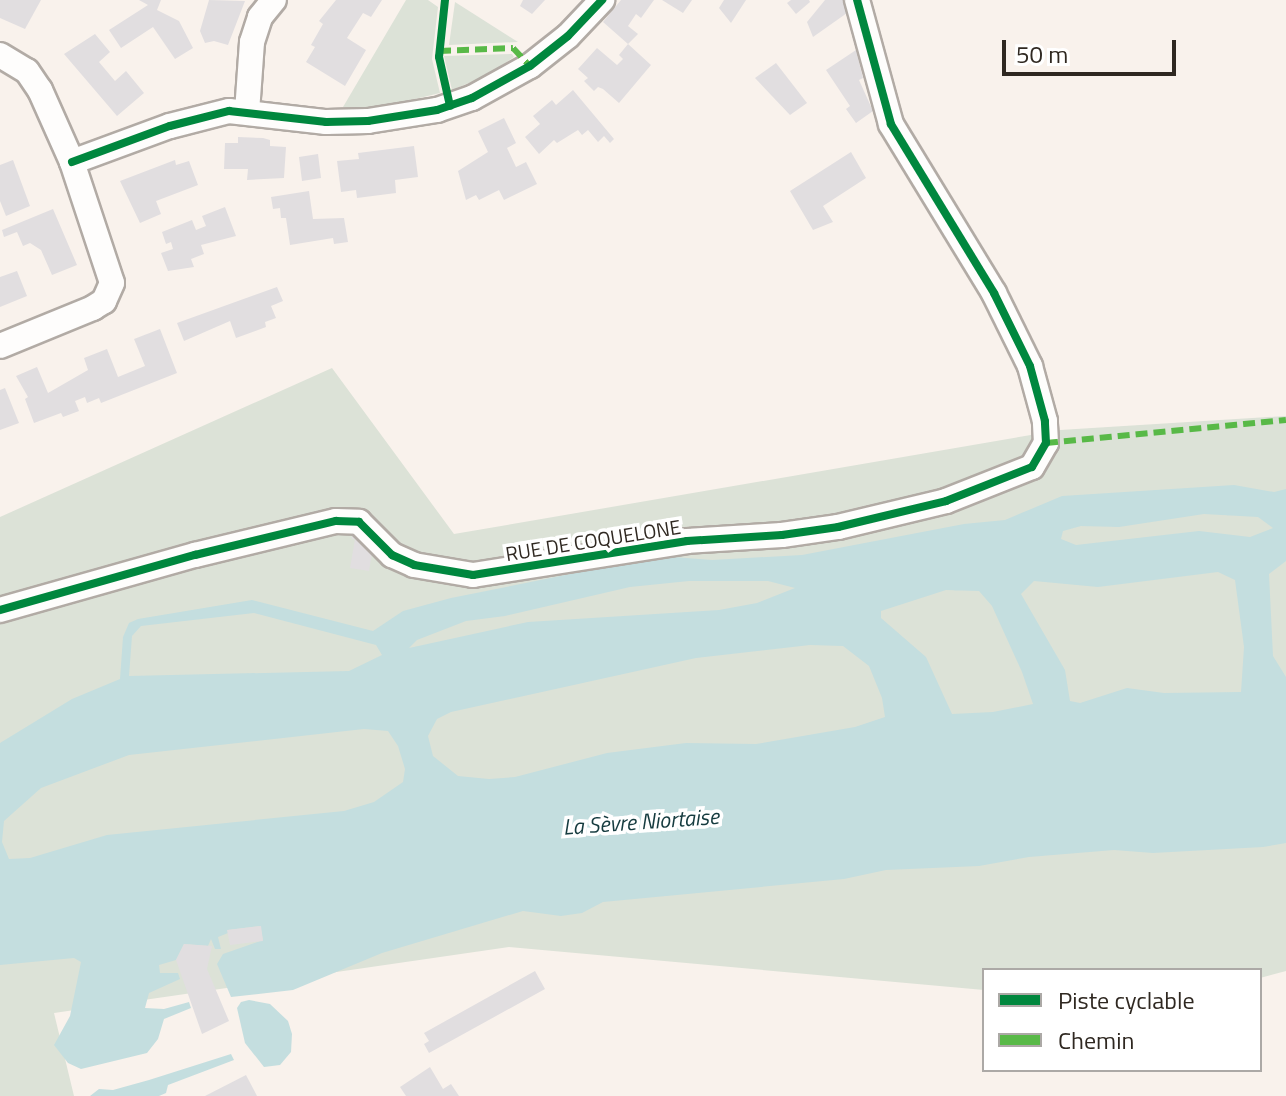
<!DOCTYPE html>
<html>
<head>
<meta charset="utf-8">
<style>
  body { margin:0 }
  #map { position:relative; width:1286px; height:1096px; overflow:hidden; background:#f9f2ec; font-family:"Titillium Web",sans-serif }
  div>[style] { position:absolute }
  .green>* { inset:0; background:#dce2d7 }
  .water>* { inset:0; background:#c4dedf }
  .building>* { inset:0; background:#e1dee0 }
  .roads { filter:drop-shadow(2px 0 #b2aba5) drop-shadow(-2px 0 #b2aba5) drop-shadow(0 2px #b2aba5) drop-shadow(0 -2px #b2aba5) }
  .street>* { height:24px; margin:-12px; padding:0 12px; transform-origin:12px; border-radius:12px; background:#fefdfc }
  .quiet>* { height:6px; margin-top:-3px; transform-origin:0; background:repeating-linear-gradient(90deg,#58b947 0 12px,transparent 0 18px) }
  .cycleway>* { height:8px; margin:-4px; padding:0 4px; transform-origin:4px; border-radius:4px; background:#00873e }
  span { translate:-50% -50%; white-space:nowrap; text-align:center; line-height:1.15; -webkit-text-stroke:7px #fff; paint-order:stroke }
  .street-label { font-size:20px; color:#2f2821 }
  .water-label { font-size:22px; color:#153b3f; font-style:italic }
  .legend { position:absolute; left:982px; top:968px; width:280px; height:104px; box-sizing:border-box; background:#fff; border:2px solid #aca9a6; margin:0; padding:10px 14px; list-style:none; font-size:24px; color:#2f2821 }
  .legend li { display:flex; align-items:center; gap:16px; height:40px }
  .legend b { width:40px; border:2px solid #aca9a6 }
  .scale { position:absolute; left:1002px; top:40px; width:174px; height:36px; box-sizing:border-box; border:4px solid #2f2821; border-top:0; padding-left:10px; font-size:24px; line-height:28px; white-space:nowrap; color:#2f2821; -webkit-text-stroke:6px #fff; paint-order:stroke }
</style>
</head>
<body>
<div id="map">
  <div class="green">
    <div style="clip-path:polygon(406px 0,428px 0,438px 7px,432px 59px,440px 93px,374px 109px,343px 107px)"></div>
    <div style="clip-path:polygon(455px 2px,518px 42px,449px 45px)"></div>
    <div style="clip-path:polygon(512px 54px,514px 57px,486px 76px,452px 90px,444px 56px)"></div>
    <div style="clip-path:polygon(332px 368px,454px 534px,1060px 430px,1286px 416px,1286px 971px,1260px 978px,1260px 970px,984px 970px,984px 990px,509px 947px,54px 1013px,74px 1096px,0 1096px,0 517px)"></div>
  </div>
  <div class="water">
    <div style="clip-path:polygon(evenodd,1234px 485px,1274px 492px,1286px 489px,1286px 561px,1269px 574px,1273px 656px,1286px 677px,1286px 843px,1263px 847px,1153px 853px,1114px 850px,1029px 857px,979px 866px,886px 870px,844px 879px,603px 902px,582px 913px,561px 916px,523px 911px,382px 953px,293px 990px,231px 997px,217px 964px,223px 954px,263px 940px,260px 926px,228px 930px,228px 933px,218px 937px,221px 949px,215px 949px,211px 939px,208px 946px,184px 944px,176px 960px,159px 965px,160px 973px,178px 973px,180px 979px,149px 993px,145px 1008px,164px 1009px,189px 1002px,191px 1008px,164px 1019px,158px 1039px,147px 1053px,81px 1069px,68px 1063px,54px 1045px,70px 1016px,81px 962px,74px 958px,0 965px,0 743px,72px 699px,120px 679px,123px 637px,129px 623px,138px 619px,252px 600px,373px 631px,403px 611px,451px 598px,660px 556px,712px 560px,802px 555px,964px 524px,1005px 520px,1062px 496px,1234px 485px,1204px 514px,1258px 517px,1273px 528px,1250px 537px,1199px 531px,1076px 545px,1061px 539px,1063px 531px,1081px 526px,1119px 527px,1204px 514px,1234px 485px,1218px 572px,1235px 580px,1244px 647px,1241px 692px,1164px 693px,1127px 688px,1080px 703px,1070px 701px,1065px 670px,1021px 594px,1034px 581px,1098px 587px,1218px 572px,1234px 485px,689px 581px,768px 581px,795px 588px,757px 603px,719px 610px,528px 622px,409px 648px,417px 640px,466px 621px,505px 616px,630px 587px,689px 581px,1234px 485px,946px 590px,979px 591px,992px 606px,1022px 672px,1033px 704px,993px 712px,952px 714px,926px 657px,881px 618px,881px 611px,946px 590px,1234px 485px,254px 613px,376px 645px,382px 655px,349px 671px,129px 676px,132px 636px,141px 626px,254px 613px,1234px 485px,810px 645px,843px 646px,869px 666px,882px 698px,885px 717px,855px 727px,756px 744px,686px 743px,607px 753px,515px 777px,489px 779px,458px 776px,433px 756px,428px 736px,437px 719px,451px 712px,696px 658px,810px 645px,1234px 485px,364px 729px,388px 731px,398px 746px,405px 769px,403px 782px,374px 802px,344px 811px,107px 835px,30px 858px,9px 859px,2px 842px,4px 821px,41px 788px,129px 755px,364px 729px)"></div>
    <div style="clip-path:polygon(249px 1000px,270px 1004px,288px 1021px,292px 1034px,291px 1052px,280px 1065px,264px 1067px,245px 1043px,237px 1008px,241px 1002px)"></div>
    <div style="clip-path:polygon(231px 1054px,234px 1060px,168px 1085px,166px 1093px,159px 1096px,90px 1096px,99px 1089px,113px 1090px,149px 1080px)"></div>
  </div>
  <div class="building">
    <div style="clip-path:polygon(0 0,41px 0,25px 29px,0 18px)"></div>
    <div style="clip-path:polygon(139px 0,161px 0,157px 10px,179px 21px,193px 48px,175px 59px,153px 27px,121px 48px,109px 30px,148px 5px)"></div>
    <div style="clip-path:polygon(209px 0,245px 1px,228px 45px,214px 41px,205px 43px,200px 31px)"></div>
    <div style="clip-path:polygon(336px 0,382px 0,371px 17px,363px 13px,347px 38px,366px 50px,345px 86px,306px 62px,315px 47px,311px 45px,323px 24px,319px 21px)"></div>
    <div style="clip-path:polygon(523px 0,545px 0,532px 14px,520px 6px)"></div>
    <div style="clip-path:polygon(621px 0,654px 0,641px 18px,636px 14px,628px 26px,638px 34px,628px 44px,603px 22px)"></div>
    <div style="clip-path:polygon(662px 0,692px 0,683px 13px)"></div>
    <div style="clip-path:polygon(724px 0,746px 0,731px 23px,719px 8px)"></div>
    <div style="clip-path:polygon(791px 0,809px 0,810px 2px,796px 14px,787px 3px)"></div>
    <div style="clip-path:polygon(825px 0,843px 0,847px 13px,813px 37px,807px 22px)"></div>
    <div style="clip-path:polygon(95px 34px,110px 52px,99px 62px,115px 81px,126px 71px,144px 93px,117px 116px,64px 54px)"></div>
    <div style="clip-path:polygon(628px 44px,651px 65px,619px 103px,603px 89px,598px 87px,594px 91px,584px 81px,588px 78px,578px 69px,597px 48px,617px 65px,623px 59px,619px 55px)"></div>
    <div style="clip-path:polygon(856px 50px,863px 78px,859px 80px,873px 111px,856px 123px,846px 109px,850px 106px,826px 70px)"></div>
    <div style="clip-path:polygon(776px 63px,807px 103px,790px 115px,755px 78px)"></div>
    <div style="clip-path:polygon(573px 90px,614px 139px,610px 143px,604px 136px,598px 142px,588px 130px,582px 135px,578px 130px,557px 143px,554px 140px,539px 154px,525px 137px,540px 124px,533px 116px,552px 100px,556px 105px)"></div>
    <div style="clip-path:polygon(504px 118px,516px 143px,507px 148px,516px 167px,526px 162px,537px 184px,504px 200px,499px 190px,479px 200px,476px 195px,466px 200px,458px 171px,488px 152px,478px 131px)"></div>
    <div style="clip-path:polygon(238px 137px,263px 138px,270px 140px,270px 146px,286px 147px,284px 178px,247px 180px,248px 169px,224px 169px,225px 143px,238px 143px)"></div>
    <div style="clip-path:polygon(414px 146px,418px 177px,395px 180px,396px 193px,357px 198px,356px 190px,341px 192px,337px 161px,359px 159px,358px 153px)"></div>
    <div style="clip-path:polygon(851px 152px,866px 178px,823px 206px,833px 222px,813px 230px,790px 191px)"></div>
    <div style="clip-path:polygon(318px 154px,321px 178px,302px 181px,299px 157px)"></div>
    <div style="clip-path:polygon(13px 160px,30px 206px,6px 216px,0 201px,0 165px)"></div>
    <div style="clip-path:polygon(175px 160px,176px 165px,189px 161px,198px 185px,156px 201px,161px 214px,140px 223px,120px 181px)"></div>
    <div style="clip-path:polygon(309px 191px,313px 219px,344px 218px,348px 242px,334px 244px,333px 238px,290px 245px,286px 218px,281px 218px,280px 208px,273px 209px,271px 197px)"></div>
    <div style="clip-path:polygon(225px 207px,236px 236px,201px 245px,204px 254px,191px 259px,194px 267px,168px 271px,161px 253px,173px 249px,171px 242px,166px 244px,162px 232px,192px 220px,196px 230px,206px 226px,202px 216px)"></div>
    <div style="clip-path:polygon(53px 209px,77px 265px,52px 275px,41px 250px,30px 243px,23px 246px,17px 232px,4px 237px,2px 230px)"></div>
    <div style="clip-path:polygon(17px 271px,27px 296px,0 307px,0 277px)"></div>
    <div style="clip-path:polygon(277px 287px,283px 301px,271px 306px,276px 318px,265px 322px,266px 327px,236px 338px,230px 321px,184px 341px,177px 323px)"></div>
    <div style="clip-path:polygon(160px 329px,177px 373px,101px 403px,99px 398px,87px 403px,85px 397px,75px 401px,79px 411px,63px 417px,61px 413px,34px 423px,25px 399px,28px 397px,16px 376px,37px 367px,48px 393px,88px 370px,84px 358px,107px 349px,118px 377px,145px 366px,134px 339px)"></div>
    <div style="clip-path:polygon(5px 388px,19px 423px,0 430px,0 390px)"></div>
    <div style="clip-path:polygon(352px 531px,373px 547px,369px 571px,350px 568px,355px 539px,352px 539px)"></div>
    <div style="clip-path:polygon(261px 926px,263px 941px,230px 945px,227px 930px)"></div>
    <div style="clip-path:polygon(184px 944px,212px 946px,207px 969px,229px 1021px,202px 1034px,176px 960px)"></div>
    <div style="clip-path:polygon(535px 971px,545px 989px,429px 1053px,424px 1044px,429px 1041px,424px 1033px)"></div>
    <div style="clip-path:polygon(430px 1067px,443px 1089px,451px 1084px,459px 1096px,406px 1096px,400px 1087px)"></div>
    <div style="clip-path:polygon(246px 1075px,257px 1096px,205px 1096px)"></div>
  </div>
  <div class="roads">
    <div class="street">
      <div style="left:0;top:55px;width:31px;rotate:31deg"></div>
      <div style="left:27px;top:71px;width:23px;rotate:56deg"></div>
      <div style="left:40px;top:90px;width:79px;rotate:66deg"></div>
      <div style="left:72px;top:162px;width:127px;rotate:71.7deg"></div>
      <div style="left:112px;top:283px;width:20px;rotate:114deg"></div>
      <div style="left:104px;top:301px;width:13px;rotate:148deg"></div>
      <div style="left:93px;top:308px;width:100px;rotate:157.8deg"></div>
      <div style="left:247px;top:112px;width:70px;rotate:-85.9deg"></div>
      <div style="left:252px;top:42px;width:26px;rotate:-72deg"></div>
      <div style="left:260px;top:17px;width:22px;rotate:-51deg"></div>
      <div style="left:72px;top:162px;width:104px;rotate:-20.2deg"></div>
      <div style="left:170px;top:126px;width:61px;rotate:-14.3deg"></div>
      <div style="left:229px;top:111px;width:98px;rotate:6.5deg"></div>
      <div style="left:326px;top:122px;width:42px;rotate:-1.4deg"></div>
      <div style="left:368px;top:121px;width:70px;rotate:-9.1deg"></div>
      <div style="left:437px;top:110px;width:37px;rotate:-19deg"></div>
      <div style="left:472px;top:98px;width:66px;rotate:-28.9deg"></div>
      <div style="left:530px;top:66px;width:48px;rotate:-38.3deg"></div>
      <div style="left:568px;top:36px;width:50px;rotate:-46.6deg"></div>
      <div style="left:0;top:610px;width:203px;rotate:-15.8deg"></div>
      <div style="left:195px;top:555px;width:145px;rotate:-13.6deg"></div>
      <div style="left:336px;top:521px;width:23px;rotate:2deg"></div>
      <div style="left:359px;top:522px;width:47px;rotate:45deg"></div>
      <div style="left:392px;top:555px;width:24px;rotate:24deg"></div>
      <div style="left:414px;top:565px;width:60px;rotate:9.6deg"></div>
      <div style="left:473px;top:575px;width:217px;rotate:-9deg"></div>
      <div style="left:687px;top:541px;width:95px;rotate:-3.6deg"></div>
      <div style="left:782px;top:535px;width:57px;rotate:-8.1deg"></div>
      <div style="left:838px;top:527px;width:111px;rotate:-13.5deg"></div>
      <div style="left:946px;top:501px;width:92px;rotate:-21.6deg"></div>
      <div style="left:1032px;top:467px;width:28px;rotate:-60deg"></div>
      <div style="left:1046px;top:443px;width:22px;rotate:-93deg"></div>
      <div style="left:1045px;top:421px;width:57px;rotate:-105.3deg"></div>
      <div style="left:1030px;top:366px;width:81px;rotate:-116.3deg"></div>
      <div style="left:994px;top:293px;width:198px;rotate:-121.4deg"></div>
      <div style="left:891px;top:124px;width:129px;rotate:-105.3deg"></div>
    </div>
  </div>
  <div class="quiet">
    <div style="left:439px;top:51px;width:74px;rotate:-2.3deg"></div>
    <div style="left:513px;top:48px;width:25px;rotate:47deg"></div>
    <div style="left:1046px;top:443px;width:241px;rotate:-5.5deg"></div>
  </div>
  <div class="cycleway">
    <div style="left:445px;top:0;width:57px;rotate:96deg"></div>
    <div style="left:439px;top:57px;width:50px;rotate:77.3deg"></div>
    <div style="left:72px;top:162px;width:104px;rotate:-20.2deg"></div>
    <div style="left:170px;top:126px;width:61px;rotate:-14.3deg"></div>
    <div style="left:229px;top:111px;width:98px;rotate:6.5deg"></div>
    <div style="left:326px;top:122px;width:42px;rotate:-1.4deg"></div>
    <div style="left:368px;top:121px;width:70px;rotate:-9.1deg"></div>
    <div style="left:437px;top:110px;width:37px;rotate:-19deg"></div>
    <div style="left:472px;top:98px;width:66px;rotate:-28.9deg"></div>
    <div style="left:530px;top:66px;width:48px;rotate:-38.3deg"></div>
    <div style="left:568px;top:36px;width:50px;rotate:-46.6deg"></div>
    <div style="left:0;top:610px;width:203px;rotate:-15.8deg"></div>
    <div style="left:195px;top:555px;width:145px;rotate:-13.6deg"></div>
    <div style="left:336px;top:521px;width:23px;rotate:2deg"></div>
    <div style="left:359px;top:522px;width:47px;rotate:45deg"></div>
    <div style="left:392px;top:555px;width:24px;rotate:24deg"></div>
    <div style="left:414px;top:565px;width:60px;rotate:9.6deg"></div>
    <div style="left:473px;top:575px;width:217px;rotate:-9deg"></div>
    <div style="left:687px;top:541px;width:95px;rotate:-3.6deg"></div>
    <div style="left:782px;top:535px;width:57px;rotate:-8.1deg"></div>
    <div style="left:838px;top:527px;width:111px;rotate:-13.5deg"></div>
    <div style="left:946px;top:501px;width:92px;rotate:-21.6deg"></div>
    <div style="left:1032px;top:467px;width:28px;rotate:-60deg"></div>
    <div style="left:1046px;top:443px;width:22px;rotate:-93deg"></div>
    <div style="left:1045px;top:421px;width:57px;rotate:-105.3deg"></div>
    <div style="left:1030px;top:366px;width:81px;rotate:-116.3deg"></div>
    <div style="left:994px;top:293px;width:198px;rotate:-121.4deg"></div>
    <div style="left:891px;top:124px;width:129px;rotate:-105.3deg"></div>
  </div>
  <div class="street-label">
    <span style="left:593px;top:540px;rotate:-9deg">RUE DE COQUELONE</span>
  </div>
  <div class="water-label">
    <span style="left:641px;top:822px;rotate:-4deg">La Sèvre Niortaise</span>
  </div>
  <ul class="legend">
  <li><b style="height:10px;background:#00873e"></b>Piste cyclable</li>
  <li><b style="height:10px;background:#58b947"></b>Chemin</li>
  </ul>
  <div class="scale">50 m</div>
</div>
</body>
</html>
